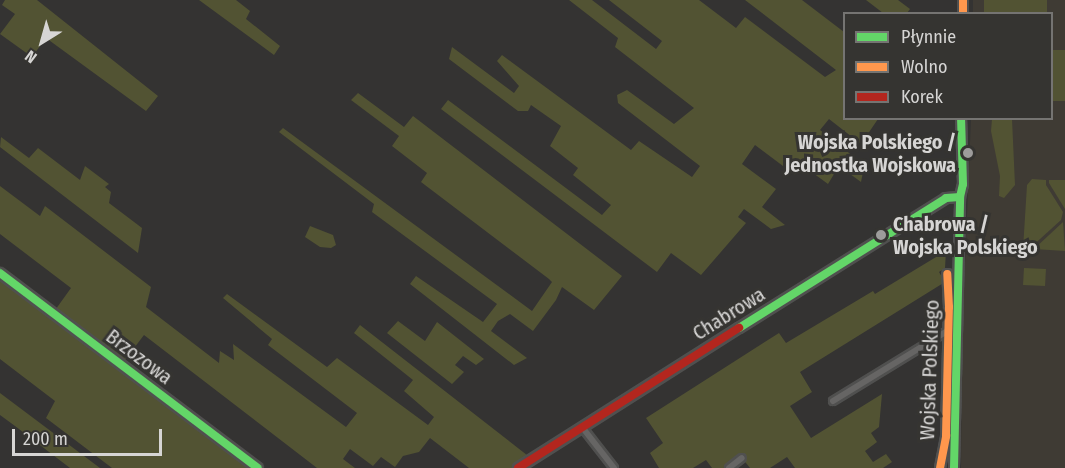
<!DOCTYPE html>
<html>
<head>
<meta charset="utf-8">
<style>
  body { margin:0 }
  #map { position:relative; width:1065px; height:468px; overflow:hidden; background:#343332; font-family:"Fira Sans Condensed",sans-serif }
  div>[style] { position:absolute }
  .built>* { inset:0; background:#3f3b34 }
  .green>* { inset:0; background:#525333 }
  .roads { filter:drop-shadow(2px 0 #50504f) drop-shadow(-2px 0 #50504f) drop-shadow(0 2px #50504f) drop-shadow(0 -2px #50504f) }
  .street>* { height:6px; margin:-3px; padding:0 3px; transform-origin:3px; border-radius:3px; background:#666564 }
  .fast>* { height:8px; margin:-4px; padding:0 4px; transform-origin:4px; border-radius:4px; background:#63d668 }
  .slow>* { height:8px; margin:-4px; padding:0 4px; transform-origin:4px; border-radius:4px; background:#ff974d }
  .jam>* { height:8px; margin:-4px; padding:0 4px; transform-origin:4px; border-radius:4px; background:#b3261e }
  .dots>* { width:16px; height:16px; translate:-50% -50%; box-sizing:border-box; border:3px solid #353431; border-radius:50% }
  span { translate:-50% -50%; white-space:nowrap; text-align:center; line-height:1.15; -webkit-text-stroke:6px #353431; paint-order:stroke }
  .poi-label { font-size:20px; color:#d6d5d4; font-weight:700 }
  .right { translate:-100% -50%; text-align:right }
  .left { translate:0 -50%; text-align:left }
  .street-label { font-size:20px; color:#d6d5d4 }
  .legend { position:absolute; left:843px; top:12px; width:210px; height:108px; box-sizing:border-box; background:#353431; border:2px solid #757472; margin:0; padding:8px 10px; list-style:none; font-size:18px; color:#d6d5d4 }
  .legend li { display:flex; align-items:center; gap:12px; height:30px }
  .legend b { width:30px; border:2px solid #757472 }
  .north { position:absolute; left:12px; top:12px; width:60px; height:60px; -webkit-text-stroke:4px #353431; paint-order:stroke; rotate:217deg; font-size:16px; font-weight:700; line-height:24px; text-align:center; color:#d6d5d4 }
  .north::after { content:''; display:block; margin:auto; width:21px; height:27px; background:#d6d5d4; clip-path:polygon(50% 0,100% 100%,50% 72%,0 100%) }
  .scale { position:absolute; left:12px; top:429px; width:150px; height:27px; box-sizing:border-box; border:3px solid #d6d5d4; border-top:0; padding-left:8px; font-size:18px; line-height:21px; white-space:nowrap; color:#d6d5d4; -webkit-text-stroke:4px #353431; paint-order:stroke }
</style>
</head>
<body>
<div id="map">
  <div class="built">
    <div style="clip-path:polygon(973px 0,1065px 0,1065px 468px,961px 468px,962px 335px,971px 119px,1052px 118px,1052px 14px,973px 13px)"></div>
  </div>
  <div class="green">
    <div style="clip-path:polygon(5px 0,37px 0,158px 96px,146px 111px,46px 38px,32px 57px,0 34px,15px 14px,2px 5px)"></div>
    <div style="clip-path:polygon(199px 0,236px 0,250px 11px,246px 19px,280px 46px,274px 55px)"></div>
    <div style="clip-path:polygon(569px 0,592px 0,656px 49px,662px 41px,609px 0,699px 0,736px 28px,745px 17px,825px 77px,836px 70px,745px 0,802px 0,844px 32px,844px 118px,878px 119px,861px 144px,829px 119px,820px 130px,868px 168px,863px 172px,861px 182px,839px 166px,828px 184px,802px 165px,795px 175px,755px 145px,742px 164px,776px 189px,762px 207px,785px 225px,771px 229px,744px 209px,738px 217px,746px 223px,701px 275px,671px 253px,657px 272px,441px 109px,448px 100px,602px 215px,611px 205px,573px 175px,578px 168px,550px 146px,561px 126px,531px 105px,528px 111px,518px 111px,449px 59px,452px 47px,514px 93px,519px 86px,497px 61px,502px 55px,631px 150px,639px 141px,692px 177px,700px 166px,618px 103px,617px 95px,627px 90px,674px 124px,694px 108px,615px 47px,618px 38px)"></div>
    <div style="clip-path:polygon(866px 0,898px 0,910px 9px,907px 13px,883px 13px)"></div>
    <div style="clip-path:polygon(984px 0,1047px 0,1047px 13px,984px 13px)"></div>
    <div style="clip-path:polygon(1052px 50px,1065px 50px,1065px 101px,1052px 101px)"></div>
    <div style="clip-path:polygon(358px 93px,404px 127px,413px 116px,622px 276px,594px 310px,562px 287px,556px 300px,533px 331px,510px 314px,498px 321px,491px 331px,527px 358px,514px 365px,410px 284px,416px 276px,483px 322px,497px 304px,372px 212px,374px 204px,279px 132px,283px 128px,532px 311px,552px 282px,549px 279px,421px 182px,427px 173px,392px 146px,399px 136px,351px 100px)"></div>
    <div style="clip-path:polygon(992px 119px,1012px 119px,1015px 185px,1004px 198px,999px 196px,1000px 176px,991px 131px)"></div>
    <div style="clip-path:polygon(1px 137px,29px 158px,38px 148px,80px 180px,85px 166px,109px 184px,105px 187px,111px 192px,109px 203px,142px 228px,138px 253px,0 147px)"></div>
    <div style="clip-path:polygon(1032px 179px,1046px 180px,1046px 185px,1063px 212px,1061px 220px,1029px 249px,1023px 249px,1027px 185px)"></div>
    <div style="clip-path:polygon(1049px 180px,1065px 180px,1065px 209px,1049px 183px)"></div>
    <div style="clip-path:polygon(0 186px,40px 216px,45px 206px,151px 287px,146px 307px,219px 363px,220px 351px,234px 360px,233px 344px,346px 427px,357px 413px,268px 345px,272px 339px,223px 298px,227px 294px,327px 367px,337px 358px,428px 425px,434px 417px,404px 391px,413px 380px,354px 333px,360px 325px,532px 459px,518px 468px,469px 468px,430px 438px,419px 452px,403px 456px,395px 467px,381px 457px,373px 466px,350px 449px,343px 459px,355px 468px,317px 468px,144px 335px,122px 364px,258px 468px,112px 468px,46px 418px,55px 401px,0 359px,0 273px,53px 313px,71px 288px,0 234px)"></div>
    <div style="clip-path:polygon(1063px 222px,1065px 251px,1034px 249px)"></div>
    <div style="clip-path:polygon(310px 226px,333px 235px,336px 245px,331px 248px,320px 247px,305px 237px)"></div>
    <div style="clip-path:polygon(946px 251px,945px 268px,939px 272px,945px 282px,800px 372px,812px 392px,790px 406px,811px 438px,882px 394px,879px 427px,871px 433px,877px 442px,865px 451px,873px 462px,886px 454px,892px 462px,883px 468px,795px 468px,787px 457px,770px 468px,750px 468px,742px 458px,729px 468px,712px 468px,706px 460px,693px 468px,659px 468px,650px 453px,663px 443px,646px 418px,779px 333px,786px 343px,873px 291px,875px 294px)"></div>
    <div style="clip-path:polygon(1024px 268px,1046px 269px,1045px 286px,1023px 285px)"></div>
    <div style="clip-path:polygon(398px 321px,425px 341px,437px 322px,484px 359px,476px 365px,463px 356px,455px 365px,464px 372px,452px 384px,387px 333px)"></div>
    <div style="clip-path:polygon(0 393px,100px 468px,70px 468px,15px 426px,0 415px)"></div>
  </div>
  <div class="roads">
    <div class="street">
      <div style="left:833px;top:401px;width:136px;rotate:-31.5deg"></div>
      <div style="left:582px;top:427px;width:52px;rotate:52deg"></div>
      <div style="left:729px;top:468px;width:16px;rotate:-38deg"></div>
    </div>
    <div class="fast">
      <div style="left:0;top:273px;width:323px;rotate:37.1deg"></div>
      <div style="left:739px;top:328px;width:244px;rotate:-32.1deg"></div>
      <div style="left:946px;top:198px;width:14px;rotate:-4deg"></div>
      <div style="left:954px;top:468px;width:271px;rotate:-88.7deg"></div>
      <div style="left:960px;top:197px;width:13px;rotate:-77deg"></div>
      <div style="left:963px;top:184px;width:66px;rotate:-91.7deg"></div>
    </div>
    <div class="slow">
      <div style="left:963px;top:0;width:14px;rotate:90deg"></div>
      <div style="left:940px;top:468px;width:33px;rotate:-79deg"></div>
      <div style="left:946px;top:436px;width:129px;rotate:-88.7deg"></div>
      <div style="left:949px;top:307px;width:33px;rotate:-93deg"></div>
    </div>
    <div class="jam">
      <div style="left:518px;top:468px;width:262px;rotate:-32.4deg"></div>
    </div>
  </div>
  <div class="dots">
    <div style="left:968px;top:153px;background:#9d9c9b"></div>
    <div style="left:881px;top:235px;background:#9d9c9b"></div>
  </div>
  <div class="poi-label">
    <span class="right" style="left:956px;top:154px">Wojska Polskiego /<br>Jednostka Wojskowa</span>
    <span class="left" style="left:893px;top:236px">Chabrowa /<br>Wojska Polskiego</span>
  </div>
  <div class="street-label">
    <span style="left:729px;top:314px;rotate:-32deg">Chabrowa</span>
    <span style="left:139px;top:357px;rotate:37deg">Brzozowa</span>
    <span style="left:930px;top:370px;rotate:-88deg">Wojska Polskiego</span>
  </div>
  <ul class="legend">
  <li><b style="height:8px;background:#63d668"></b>Płynnie</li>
  <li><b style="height:8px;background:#ff974d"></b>Wolno</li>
  <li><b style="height:8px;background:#b3261e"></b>Korek</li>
  </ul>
  <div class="north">N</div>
  <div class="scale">200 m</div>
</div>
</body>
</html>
